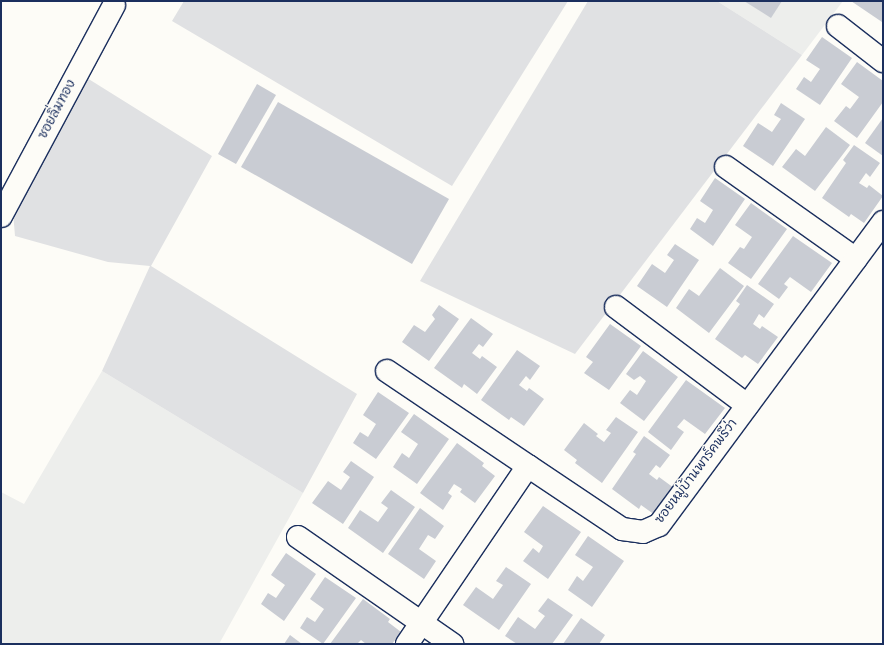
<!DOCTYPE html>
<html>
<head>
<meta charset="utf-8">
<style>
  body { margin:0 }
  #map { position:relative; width:884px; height:645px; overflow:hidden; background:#fdfcf7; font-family:Mynerve,"Playpen Sans Thai",sans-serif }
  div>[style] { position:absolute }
  .built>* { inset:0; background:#edeeec }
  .green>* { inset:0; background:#e0e1e3 }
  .building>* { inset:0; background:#c9ccd3 }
  .roads { filter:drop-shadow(1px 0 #1b2f5e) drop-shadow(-1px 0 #1b2f5e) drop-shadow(0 1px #1b2f5e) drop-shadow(0 -1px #1b2f5e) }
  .street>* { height:22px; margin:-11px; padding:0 11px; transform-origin:11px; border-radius:11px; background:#fdfcf7 }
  span { translate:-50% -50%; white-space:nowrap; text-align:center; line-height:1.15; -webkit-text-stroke:3px #fdfcf7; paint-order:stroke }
  .street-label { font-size:13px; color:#1b2f5e }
  .frame { position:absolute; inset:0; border:2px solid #1b2f5e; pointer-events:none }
</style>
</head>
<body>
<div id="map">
  <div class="built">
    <div style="clip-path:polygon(717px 1px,843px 1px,802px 55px)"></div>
    <div style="clip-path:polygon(102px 371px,303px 493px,219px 644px,1px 644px,1px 492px,24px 504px)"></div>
  </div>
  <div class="green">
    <div style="clip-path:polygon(184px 1px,568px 1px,452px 186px,172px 21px)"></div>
    <div style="clip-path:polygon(588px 1px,717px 1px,802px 55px,575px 354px,420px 281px)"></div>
    <div style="clip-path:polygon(87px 78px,212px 156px,151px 266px,357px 394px,303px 493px,102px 371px,150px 266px,108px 262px,15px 236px,13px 212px)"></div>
  </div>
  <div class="building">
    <div style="clip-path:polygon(744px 1px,782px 1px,771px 18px)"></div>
    <div style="clip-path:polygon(851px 1px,883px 1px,883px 20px,882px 22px)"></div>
    <div style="clip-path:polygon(822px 37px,852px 58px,820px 105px,796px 89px,804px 77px,811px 82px,820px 69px,806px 60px)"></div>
    <div style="clip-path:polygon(857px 62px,883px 81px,883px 102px,857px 138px,834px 121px,846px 106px,850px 109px,859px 97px,841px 84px)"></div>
    <div style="clip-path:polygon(257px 84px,276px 95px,236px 164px,218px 154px)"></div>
    <div style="clip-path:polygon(278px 102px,449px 199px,412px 264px,241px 167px)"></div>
    <div style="clip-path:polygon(781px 103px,805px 119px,773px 166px,743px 146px,758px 123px,772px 132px,781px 119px,774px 115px)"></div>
    <div style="clip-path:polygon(883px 118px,883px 156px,865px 143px)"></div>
    <div style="clip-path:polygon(826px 127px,850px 145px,815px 191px,782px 167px,796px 149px,805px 156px)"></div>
    <div style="clip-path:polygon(854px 145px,880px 163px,870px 177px,866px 173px,859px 183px,867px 188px,869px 185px,883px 196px,864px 223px,851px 214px,849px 217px,822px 198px,846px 163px,843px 160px)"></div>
    <div style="clip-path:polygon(715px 178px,745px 199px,713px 246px,690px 229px,697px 218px,705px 223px,713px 210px,700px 201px)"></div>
    <div style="clip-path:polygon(751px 203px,787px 229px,751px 279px,728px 263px,740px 247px,744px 249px,752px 237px,735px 225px)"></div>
    <div style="clip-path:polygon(793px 236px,832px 263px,811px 292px,790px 277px,784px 284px,788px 287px,779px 299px,758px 284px)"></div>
    <div style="clip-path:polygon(675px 244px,699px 260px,667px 307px,637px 286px,652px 264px,665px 273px,674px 260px,667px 255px)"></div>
    <div style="clip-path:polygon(720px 268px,744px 286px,709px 333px,676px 308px,689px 289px,699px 296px)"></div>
    <div style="clip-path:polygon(747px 285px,774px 304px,764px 318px,759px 314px,753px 324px,760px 329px,762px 326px,778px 337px,758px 364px,745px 355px,742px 358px,715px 339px,740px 304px,736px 301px)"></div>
    <div style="clip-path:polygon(439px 305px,459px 319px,429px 361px,402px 342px,414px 325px,425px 332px,435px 319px,432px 315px)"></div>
    <div style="clip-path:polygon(471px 318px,493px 334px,483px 347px,479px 344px,472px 353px,480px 359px,482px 356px,497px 367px,477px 394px,464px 384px,462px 388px,434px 368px)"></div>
    <div style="clip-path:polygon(610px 324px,641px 346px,609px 390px,584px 373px,593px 362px,586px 357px)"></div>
    <div style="clip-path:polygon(517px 350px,540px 366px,530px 380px,526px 376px,519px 385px,527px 391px,529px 388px,544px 399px,524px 426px,511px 417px,509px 420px,481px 400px)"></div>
    <div style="clip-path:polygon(643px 351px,678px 377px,644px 421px,620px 403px,630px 390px,637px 395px,646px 381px,640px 376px,634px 380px,626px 374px)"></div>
    <div style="clip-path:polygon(686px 380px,725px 408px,705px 434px,684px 419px,677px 427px,684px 432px,671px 450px,648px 432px)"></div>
    <div style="clip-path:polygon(378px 392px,409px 413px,376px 459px,353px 443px,360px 432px,368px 437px,376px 424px,363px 415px)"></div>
    <div style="clip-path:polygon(414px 414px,449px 439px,417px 484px,393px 467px,402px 453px,409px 458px,418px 444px,401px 432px)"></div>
    <div style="clip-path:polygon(616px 417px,638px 432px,602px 483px,575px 463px,577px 460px,564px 450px,584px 423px,598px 434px,596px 436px,604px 442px,611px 433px,606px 430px)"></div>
    <div style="clip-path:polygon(644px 436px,670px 455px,660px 468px,656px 465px,649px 474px,657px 480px,659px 477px,674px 488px,655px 515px,641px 505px,639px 509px,612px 489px,636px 454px,633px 452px)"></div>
    <div style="clip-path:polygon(457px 443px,484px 463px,482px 466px,495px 476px,475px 503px,460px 492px,462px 489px,454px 484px,448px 493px,452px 496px,443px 510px,420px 493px)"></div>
    <div style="clip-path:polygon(351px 461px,374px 477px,343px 524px,312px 503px,328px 481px,341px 490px,350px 477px,343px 472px)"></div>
    <div style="clip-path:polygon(391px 490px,415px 507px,383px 553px,348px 528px,360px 510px,378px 522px,388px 508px,381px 503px)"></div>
    <div style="clip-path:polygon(543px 506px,581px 532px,548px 579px,523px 561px,533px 548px,539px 553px,543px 546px,524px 532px)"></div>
    <div style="clip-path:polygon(420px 508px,444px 526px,435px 539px,428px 535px,419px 549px,436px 561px,424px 579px,388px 554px)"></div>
    <div style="clip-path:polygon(588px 536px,624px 561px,592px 607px,568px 590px,577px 576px,583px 581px,593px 567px,575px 555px)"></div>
    <div style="clip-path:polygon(286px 553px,316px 574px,284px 621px,261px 604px,268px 593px,276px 598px,285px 585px,271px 575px)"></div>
    <div style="clip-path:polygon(506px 567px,531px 584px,499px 630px,463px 605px,476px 587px,493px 599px,503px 585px,496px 581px)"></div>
    <div style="clip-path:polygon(325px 577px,356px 598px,323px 644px,300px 628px,307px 617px,315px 622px,324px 609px,310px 599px)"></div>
    <div style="clip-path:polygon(548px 598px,573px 615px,552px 644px,517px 644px,505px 636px,518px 617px,535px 629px,545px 616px,538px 611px)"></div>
    <div style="clip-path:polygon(363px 599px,390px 619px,388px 622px,401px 632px,392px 644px,366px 644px,361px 640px,357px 644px,330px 644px)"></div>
    <div style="clip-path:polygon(581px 618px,605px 635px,599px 644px,563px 644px)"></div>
    <div style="clip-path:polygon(290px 635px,302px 644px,284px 644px)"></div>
  </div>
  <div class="roads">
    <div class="street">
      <div style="left:838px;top:26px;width:57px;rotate:37.9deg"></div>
      <div style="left:726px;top:167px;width:159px;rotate:35.3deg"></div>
      <div style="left:1px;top:216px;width:239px;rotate:-61.8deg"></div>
      <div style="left:616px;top:307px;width:164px;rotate:36.8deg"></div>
      <div style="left:387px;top:371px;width:170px;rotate:34deg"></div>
      <div style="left:298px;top:537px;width:188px;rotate:34.8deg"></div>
      <div style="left:407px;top:644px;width:215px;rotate:-55.8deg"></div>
      <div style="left:528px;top:466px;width:113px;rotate:33.8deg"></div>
      <div style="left:622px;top:529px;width:21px;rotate:8deg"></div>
      <div style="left:643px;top:532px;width:17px;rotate:-24deg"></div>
      <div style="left:659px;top:525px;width:377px;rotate:-53.5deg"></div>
    </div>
  </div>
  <div class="street-label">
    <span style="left:58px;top:110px;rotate:-62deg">ซอยลิ่มทอง</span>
    <span style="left:697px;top:472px;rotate:-53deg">ซอยหมู่บ้านพาร์คพรีว่า</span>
  </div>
  <div class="frame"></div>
</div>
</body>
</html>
